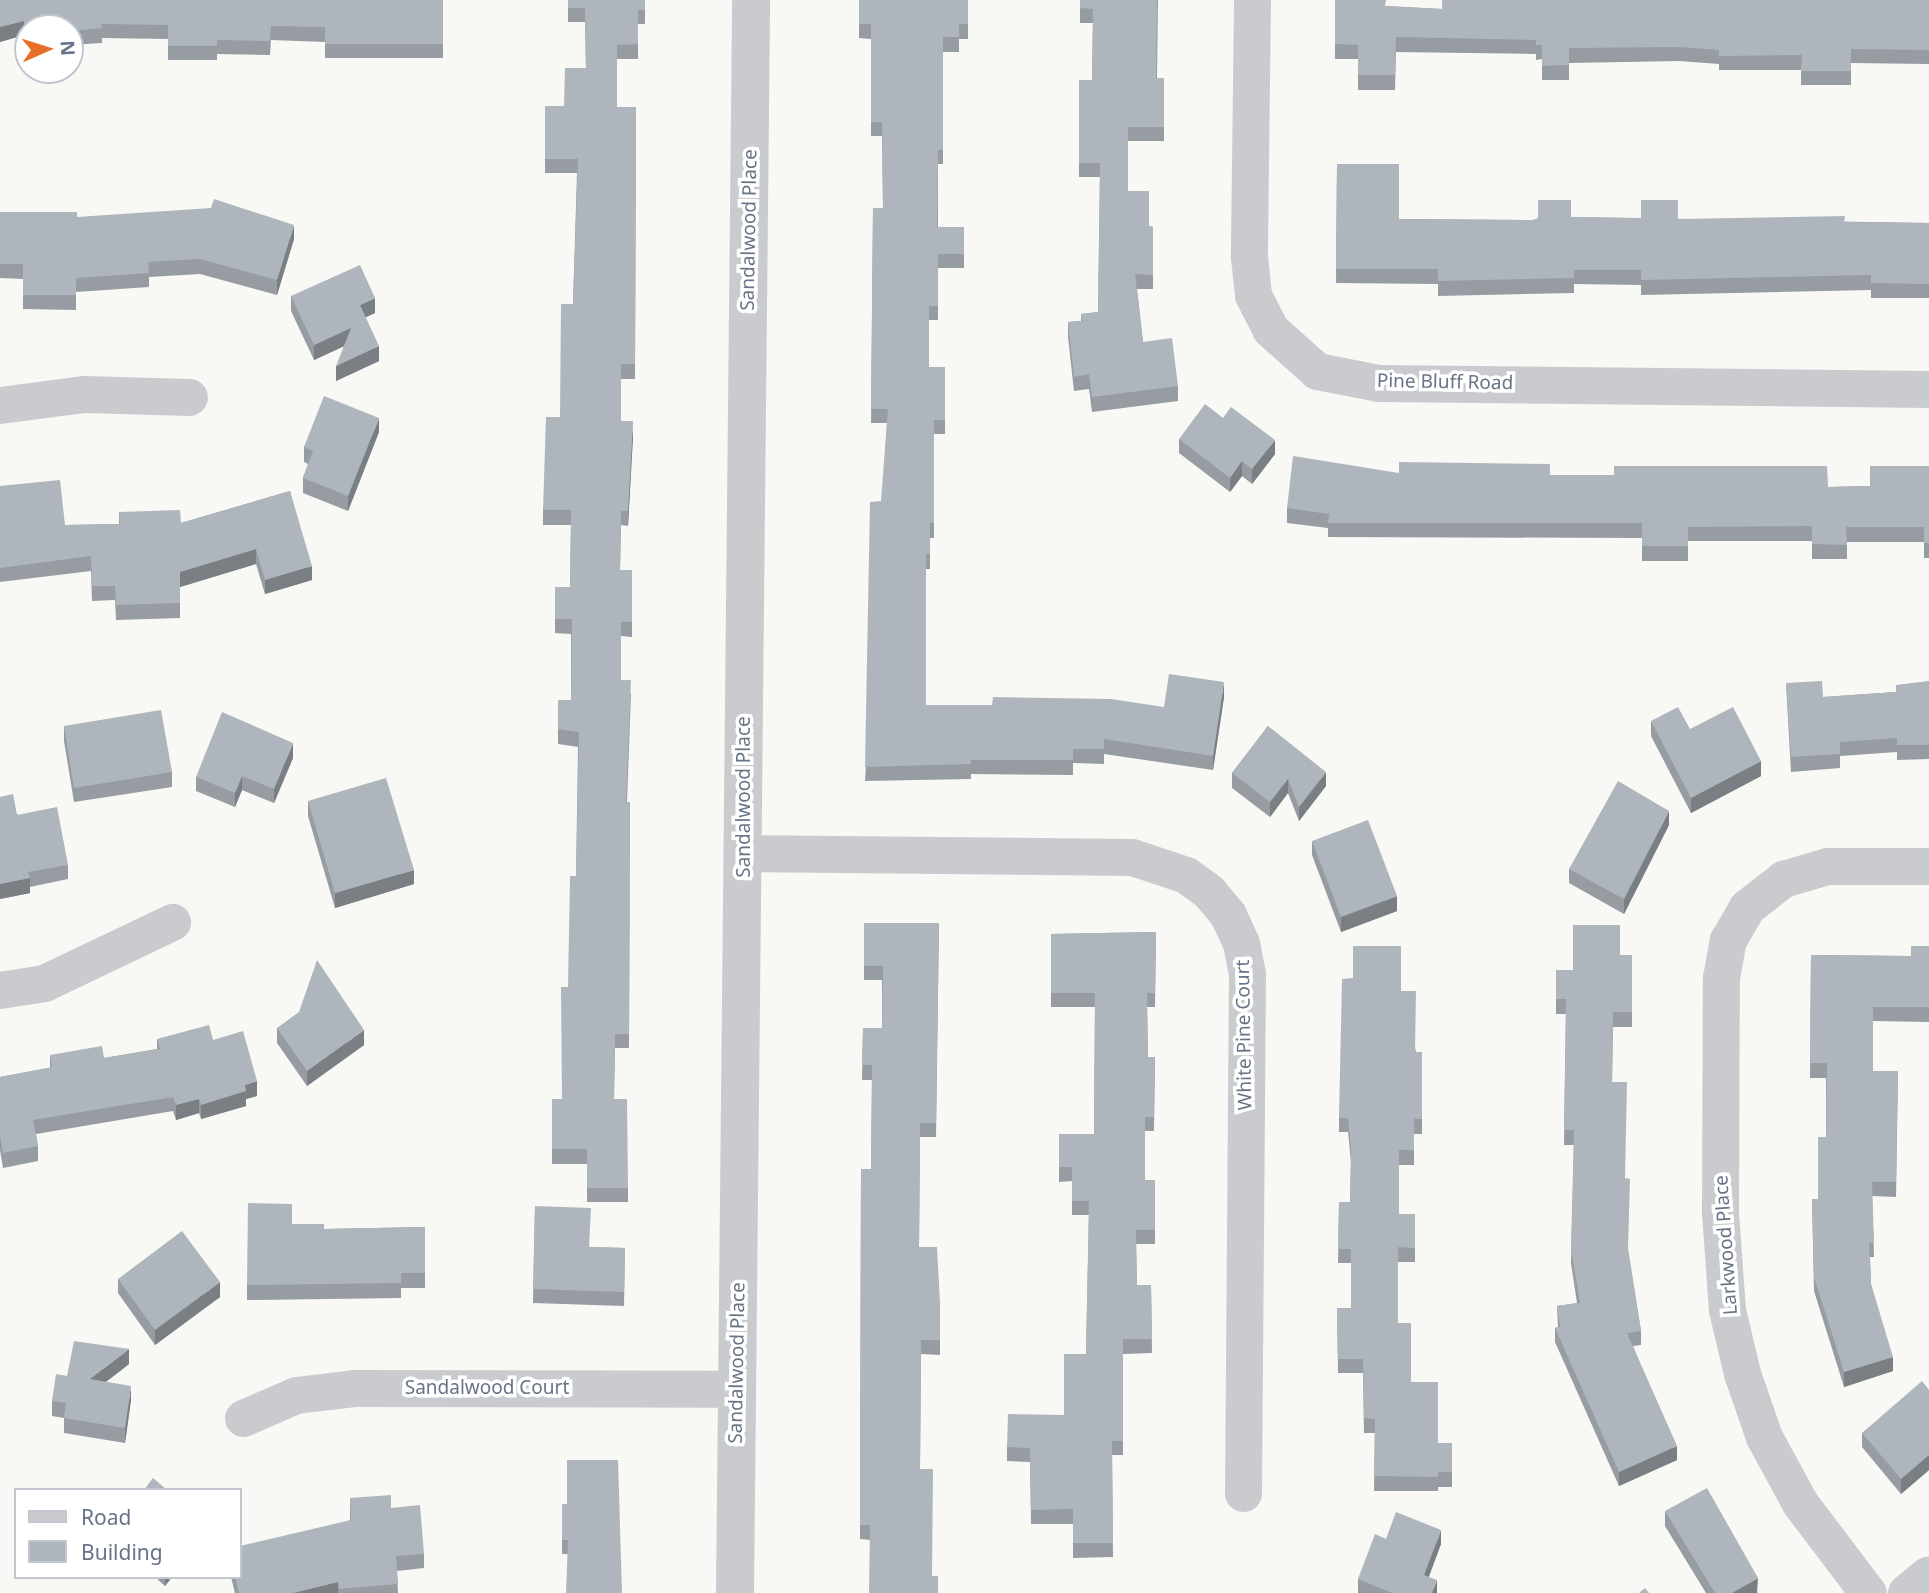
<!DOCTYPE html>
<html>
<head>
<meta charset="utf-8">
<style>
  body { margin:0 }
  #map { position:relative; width:1929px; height:1593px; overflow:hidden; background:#f8f8f5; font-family:"Noto Sans",sans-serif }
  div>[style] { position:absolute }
  .minor>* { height:37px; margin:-18.5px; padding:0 18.5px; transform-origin:18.5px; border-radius:18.5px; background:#c9cbcf }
  .tertiary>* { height:38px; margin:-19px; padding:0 19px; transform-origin:19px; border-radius:19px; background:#c9cbcf }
  .wall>* { inset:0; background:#969ca2 }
  .shaded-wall>* { inset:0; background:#7a7f84 }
  .building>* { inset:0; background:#aeb5bc }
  span { translate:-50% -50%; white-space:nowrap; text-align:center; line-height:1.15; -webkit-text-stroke:7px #fff; paint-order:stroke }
  .street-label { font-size:19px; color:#677487 }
  .legend { position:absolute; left:14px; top:1488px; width:228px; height:91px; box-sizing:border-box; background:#fff; border:2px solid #c2c7cf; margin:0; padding:9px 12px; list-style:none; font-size:21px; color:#677487 }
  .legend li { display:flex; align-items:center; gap:14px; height:35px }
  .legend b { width:35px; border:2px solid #c2c7cf }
  .north { position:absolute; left:14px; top:14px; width:70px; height:70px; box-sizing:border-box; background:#fff; border:2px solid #c2c7cf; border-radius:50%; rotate:87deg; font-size:19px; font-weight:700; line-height:28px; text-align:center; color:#677487 }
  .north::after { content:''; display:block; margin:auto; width:24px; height:32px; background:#e67027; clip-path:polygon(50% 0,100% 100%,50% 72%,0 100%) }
</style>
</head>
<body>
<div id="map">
  <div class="minor">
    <div style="left:1252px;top:0;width:257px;rotate:90.7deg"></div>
    <div style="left:1249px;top:257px;width:38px;rotate:84deg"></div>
    <div style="left:1253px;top:295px;width:38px;rotate:63deg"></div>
    <div style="left:1270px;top:329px;width:63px;rotate:41.8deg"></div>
    <div style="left:1317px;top:371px;width:62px;rotate:11.1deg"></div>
    <div style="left:1378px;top:383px;width:551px;rotate:0.62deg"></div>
    <div style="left:0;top:405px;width:85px;rotate:-7.5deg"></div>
    <div style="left:84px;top:394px;width:105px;rotate:1.6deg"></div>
    <div style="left:744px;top:853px;width:388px;rotate:0.6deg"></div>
    <div style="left:1132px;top:857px;width:57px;rotate:18.4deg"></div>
    <div style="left:1186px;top:875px;width:29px;rotate:36deg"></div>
    <div style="left:1209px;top:892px;width:30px;rotate:50deg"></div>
    <div style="left:1228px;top:915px;width:31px;rotate:65deg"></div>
    <div style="left:1241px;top:943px;width:31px;rotate:79deg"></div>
    <div style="left:1247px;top:973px;width:520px;rotate:90.44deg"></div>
    <div style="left:0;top:990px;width:45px;rotate:-9deg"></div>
    <div style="left:44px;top:983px;width:142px;rotate:-25.5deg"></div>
    <div style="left:243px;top:1418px;width:58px;rotate:-23.5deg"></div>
    <div style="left:296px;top:1395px;width:58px;rotate:-6.9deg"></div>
    <div style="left:354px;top:1388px;width:383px;rotate:0.1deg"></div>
    <div style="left:1868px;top:1593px;width:113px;rotate:-127.1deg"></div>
    <div style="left:1800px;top:1503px;width:75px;rotate:-118.6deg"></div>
    <div style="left:1764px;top:1437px;width:68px;rotate:-109deg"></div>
    <div style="left:1742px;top:1373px;width:65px;rotate:-103.4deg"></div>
    <div style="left:1727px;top:1310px;width:98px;rotate:-94.1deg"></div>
    <div style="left:1720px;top:1212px;width:234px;rotate:-89.8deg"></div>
    <div style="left:1721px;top:978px;width:39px;rotate:-80deg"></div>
    <div style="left:1728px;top:940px;width:38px;rotate:-60deg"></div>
    <div style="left:1747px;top:907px;width:46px;rotate:-37.9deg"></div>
    <div style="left:1783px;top:879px;width:46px;rotate:-16.5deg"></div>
    <div style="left:1827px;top:866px;width:102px"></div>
  </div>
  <div class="tertiary">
    <div style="left:735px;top:1593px;width:1593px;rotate:-89.42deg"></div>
    <div style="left:1907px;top:1593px;width:28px;rotate:-39deg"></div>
  </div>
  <div class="wall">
    <div style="clip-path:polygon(0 0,443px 0,443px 58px,325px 58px,325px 42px,271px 40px,270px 55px,217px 54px,217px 60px,168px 60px,168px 39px,102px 38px,102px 43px,70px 45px,70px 28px,28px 28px,28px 49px,26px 49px,24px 35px,0 42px)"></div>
    <div style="clip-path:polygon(568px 0,645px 0,645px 24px,638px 24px,638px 59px,617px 59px,617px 107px,636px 107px,635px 379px,621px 379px,621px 421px,633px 436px,628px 526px,621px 525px,620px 570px,632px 570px,632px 637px,621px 636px,621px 680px,631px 694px,627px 802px,630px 802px,629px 1048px,615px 1048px,614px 1099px,628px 1188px,628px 1202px,587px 1202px,587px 1164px,552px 1164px,552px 1099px,562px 1099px,576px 876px,578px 747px,558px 744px,558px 729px,571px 700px,571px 634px,555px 633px,555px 587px,570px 587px,571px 525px,543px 525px,543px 510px,560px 417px,573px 304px,577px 173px,545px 173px,545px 106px,564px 106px,586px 68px,585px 22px,568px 22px)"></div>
    <div style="clip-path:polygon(859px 0,968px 0,968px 39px,959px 39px,959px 52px,943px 52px,943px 164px,938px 164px,938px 227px,964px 227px,964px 268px,938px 268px,938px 320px,929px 320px,929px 367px,945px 367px,945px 434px,934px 434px,934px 538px,930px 538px,930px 569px,926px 569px,926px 705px,1164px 707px,1224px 697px,1213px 770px,1104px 754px,1104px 764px,1073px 763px,1073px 775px,971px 774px,971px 779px,865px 781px,887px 423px,871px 423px,873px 208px,883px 208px,882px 136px,871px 136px,871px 39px,859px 38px)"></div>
    <div style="clip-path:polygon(1080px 0,1158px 0,1157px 78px,1164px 78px,1164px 141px,1128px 141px,1128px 191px,1149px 226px,1153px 227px,1153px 289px,1137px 289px,1143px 342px,1178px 386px,1178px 401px,1092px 412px,1089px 389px,1074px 391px,1068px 337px,1068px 322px,1081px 321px,1081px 314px,1098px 312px,1100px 177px,1079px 177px,1079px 80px,1092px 80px,1093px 23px,1080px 23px)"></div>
    <div style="clip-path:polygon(1335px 0,1386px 6px,1442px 9px,1929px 0,1929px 64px,1851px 63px,1851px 85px,1801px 85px,1801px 70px,1719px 70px,1719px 64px,1679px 61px,1569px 63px,1569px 80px,1542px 80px,1542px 59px,1536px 60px,1536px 54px,1396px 52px,1395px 90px,1358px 90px,1358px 59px,1335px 59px)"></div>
    <div style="clip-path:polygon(1337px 164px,1399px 219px,1533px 220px,1571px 217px,1929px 223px,1929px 298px,1871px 298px,1871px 290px,1641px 295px,1641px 285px,1574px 284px,1574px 293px,1438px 296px,1438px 284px,1336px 283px)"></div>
    <div style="clip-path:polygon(0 212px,77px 217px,294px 239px,277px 295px,200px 274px,149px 277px,149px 287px,76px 292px,76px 310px,23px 309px,23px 279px,0 278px)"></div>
    <div style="clip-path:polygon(291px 296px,375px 313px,365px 317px,379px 361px,336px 381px,344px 346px,314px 360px,291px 311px)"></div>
    <div style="clip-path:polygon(1223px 418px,1275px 454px,1252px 484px,1242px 476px,1230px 492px,1179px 453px,1179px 439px)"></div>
    <div style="clip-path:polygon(379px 432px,348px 511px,303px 493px,303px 478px,308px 464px,304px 462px,304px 447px)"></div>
    <div style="clip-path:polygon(1929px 466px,1929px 558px,1924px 558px,1924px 542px,1847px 542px,1847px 559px,1812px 559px,1812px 541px,1688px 541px,1688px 561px,1642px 561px,1642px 538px,1328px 537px,1328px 528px,1287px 523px,1287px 508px,1399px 473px,1550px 475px,1828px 487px,1870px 486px)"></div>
    <div style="clip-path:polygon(0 486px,65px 525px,119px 524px,119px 512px,181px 523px,290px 491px,312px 580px,265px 594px,256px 564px,180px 587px,180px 618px,116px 620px,115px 600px,92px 601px,91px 571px,0 582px)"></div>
    <div style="clip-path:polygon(1929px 681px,1929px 759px,1897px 760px,1897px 752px,1840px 756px,1840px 768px,1791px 772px,1786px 683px,1823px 697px,1896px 692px)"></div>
    <div style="clip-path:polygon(1651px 721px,1690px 729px,1761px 776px,1691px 813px,1651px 736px)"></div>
    <div style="clip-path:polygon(64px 726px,172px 772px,172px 787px,74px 802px,64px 741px)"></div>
    <div style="clip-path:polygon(1268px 726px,1326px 786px,1299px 821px,1288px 793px,1270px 817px,1232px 788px,1232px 773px)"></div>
    <div style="clip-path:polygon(293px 758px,274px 803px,242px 790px,235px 807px,196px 791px,196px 777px)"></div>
    <div style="clip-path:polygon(0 797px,68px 865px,68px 879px,30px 887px,30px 893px,0 899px)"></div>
    <div style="clip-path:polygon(308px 801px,414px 884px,335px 908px,308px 816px)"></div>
    <div style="clip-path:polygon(1669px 825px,1624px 914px,1569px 883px,1569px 869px)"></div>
    <div style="clip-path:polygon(1312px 841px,1397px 911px,1341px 932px,1312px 855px)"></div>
    <div style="clip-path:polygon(864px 923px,939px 923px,936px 1137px,920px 1137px,919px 1247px,940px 1303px,940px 1355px,921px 1354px,920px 1469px,932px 1576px,938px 1593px,870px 1540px,860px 1539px,861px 1169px,871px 1169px,872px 1080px,862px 1080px,863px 1028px,882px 1028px,882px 980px,864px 980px)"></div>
    <div style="clip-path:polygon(1156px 932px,1155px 1007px,1147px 1007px,1148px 1057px,1155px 1057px,1154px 1131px,1145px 1131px,1145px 1180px,1155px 1180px,1155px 1244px,1136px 1244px,1137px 1285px,1151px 1285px,1152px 1353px,1123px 1354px,1123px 1455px,1112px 1455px,1113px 1557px,1073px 1558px,1073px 1524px,1031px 1524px,1030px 1462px,1007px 1461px,1007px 1447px,1064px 1415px,1086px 1354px,1089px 1215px,1072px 1215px,1072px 1181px,1059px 1182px,1059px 1134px,1094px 1134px,1095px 1007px,1051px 1007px,1051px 934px)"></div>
    <div style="clip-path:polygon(1929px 946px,1929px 1022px,1873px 1021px,1873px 1071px,1898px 1071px,1896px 1197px,1872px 1196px,1874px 1257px,1870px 1257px,1871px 1284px,1893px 1371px,1844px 1387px,1814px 1291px,1812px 1199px,1818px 1199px,1826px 1137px,1826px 1078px,1810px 1078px,1811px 955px,1911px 956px)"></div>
    <div style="clip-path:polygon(1620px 955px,1632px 955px,1632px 1027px,1613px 1027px,1612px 1082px,1625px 1178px,1628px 1251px,1641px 1331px,1641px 1345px,1633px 1346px,1677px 1460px,1619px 1486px,1555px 1342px,1555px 1328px,1558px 1327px,1557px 1306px,1577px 1303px,1571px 1263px,1574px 1145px,1564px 1145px,1566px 1014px,1556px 1014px,1556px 970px,1573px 970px)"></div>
    <div style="clip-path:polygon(1353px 978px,1401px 991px,1416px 1052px,1422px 1052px,1422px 1134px,1414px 1134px,1414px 1165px,1399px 1165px,1399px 1214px,1415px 1214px,1415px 1262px,1398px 1262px,1398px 1323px,1411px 1382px,1438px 1443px,1452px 1457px,1452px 1487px,1438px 1487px,1438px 1491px,1374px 1491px,1375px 1433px,1364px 1433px,1363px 1373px,1338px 1373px,1337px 1308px,1351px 1308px,1351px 1263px,1338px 1263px,1339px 1202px,1350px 1202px,1351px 1162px,1348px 1132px,1339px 1132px,1339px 1118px)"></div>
    <div style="clip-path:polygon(277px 1028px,364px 1045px,307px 1086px,277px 1043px)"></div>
    <div style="clip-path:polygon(157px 1039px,213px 1040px,257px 1096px,246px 1099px,246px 1106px,201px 1119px,199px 1113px,176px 1120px,173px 1111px,36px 1134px,38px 1146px,38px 1161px,3px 1168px,0 1150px,0 1077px,50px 1068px,50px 1055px,104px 1058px,157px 1049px)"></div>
    <div style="clip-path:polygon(535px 1206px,590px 1247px,625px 1248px,624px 1306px,533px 1303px)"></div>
    <div style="clip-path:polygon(292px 1224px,324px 1229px,425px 1227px,425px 1288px,401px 1288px,401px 1298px,247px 1300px,247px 1285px)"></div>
    <div style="clip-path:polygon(118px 1279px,220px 1297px,155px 1345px,118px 1293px)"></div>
    <div style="clip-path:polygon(129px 1364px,106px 1382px,131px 1400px,125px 1443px,64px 1433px,64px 1418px,52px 1416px,52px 1401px,67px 1376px)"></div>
    <div style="clip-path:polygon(1929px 1390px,1929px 1470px,1901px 1494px,1862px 1447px,1862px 1433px)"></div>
    <div style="clip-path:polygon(350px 1498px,391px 1508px,424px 1554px,424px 1568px,397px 1571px,398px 1593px,235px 1593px,231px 1577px,240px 1577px,350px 1520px)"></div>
    <div style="clip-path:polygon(562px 1504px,622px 1593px,567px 1554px,562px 1554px)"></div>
    <div style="clip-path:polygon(1665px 1511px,1758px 1593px,1706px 1593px,1665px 1526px)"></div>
    <div style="clip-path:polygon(1386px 1539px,1441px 1544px,1428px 1577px,1437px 1593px,1358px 1593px,1358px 1579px)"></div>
    <div style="clip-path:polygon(155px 1577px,172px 1577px,165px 1586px)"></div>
  </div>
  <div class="shaded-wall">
    <div style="clip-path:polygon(24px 21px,24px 35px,0 42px,0 27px)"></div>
    <div style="clip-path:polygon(294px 225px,294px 239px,277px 295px,277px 280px)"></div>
    <div style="clip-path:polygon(375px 298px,375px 313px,360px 320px,360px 305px)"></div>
    <div style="clip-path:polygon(351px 328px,351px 343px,314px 360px,314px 345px)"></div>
    <div style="clip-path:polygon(379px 346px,379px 361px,336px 381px,336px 366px)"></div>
    <div style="clip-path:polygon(379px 418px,379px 432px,348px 511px,348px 496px)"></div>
    <div style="clip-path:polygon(633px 421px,633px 436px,628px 526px,628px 511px)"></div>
    <div style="clip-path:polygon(1275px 440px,1275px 454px,1252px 484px,1252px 469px)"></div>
    <div style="clip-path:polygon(1242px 461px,1242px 476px,1230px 492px,1230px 478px)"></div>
    <div style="clip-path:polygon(256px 549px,256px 564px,180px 587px,180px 572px)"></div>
    <div style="clip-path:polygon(312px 566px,312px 580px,265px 594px,265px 580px)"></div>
    <div style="clip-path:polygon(1224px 682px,1224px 697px,1213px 770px,1213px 756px)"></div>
    <div style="clip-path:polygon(293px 743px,293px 758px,274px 803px,274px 789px)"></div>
    <div style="clip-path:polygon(1761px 761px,1761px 776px,1691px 813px,1691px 798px)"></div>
    <div style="clip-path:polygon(1326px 772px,1326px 786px,1299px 821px,1299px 807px)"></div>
    <div style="clip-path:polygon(242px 776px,242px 790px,235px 807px,235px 793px)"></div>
    <div style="clip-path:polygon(1288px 779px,1288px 793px,1270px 817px,1270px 802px)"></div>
    <div style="clip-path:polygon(1669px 811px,1669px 825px,1624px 914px,1624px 899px)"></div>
    <div style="clip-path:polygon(414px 870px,414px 884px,335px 908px,335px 893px)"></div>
    <div style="clip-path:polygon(30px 878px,30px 893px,0 899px,0 884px)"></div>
    <div style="clip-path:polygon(1397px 896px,1397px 911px,1341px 932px,1341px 917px)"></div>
    <div style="clip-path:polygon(364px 1030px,364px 1045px,307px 1086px,307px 1071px)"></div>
    <div style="clip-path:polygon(257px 1081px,257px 1096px,246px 1099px,246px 1106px,201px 1119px,201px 1105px,245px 1085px)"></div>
    <div style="clip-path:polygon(199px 1099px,199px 1113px,176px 1120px,176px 1105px)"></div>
    <div style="clip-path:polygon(220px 1282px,220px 1297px,155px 1345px,155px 1330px)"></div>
    <div style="clip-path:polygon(129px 1349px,129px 1364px,90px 1394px,90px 1379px)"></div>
    <div style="clip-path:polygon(1893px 1357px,1893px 1371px,1844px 1387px,1844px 1372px)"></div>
    <div style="clip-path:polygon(131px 1386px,131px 1400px,125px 1443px,125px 1428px)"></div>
    <div style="clip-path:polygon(1677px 1446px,1677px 1460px,1619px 1486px,1619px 1472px)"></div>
    <div style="clip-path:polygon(1929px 1455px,1929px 1470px,1901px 1494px,1901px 1479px)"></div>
    <div style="clip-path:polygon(1441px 1530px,1441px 1544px,1424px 1590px,1424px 1575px)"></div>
    <div style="clip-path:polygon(165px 1577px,172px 1577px,165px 1586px)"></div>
    <div style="clip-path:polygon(1758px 1578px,1757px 1593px,1732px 1593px)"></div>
    <div style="clip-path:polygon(1437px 1580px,1437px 1593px,1432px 1593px)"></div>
    <div style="clip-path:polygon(338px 1582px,338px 1593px,293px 1593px)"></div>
  </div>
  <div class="building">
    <div style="clip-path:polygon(0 0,443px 0,443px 44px,325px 44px,325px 27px,271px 26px,270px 41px,217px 40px,217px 46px,168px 46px,168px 25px,101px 24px,102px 28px,70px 31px,70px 28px,28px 28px,28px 34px,26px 35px,24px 21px,0 27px)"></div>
    <div style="clip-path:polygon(568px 0,645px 0,645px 10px,638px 10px,638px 44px,617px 45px,617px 107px,636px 107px,635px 364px,621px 364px,621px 421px,633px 421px,628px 511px,621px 511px,620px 570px,632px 570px,632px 622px,621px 622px,621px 680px,631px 680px,626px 802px,630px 802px,629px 1034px,615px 1034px,614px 1099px,627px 1099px,628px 1188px,587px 1188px,587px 1149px,552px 1149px,552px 1099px,562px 1099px,561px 987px,568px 987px,570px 876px,576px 876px,579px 732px,558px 729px,558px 700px,571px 700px,572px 619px,555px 619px,555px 587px,570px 587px,571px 510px,543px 510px,546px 417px,560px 417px,561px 304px,573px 304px,578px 159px,545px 159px,545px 106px,564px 106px,565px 68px,586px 68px,585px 8px,568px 8px)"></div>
    <div style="clip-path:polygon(859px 0,968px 0,968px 24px,959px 24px,959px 37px,943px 37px,943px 150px,938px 150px,937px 227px,964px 227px,964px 254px,938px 254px,938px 306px,929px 306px,929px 367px,945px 367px,945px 420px,934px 420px,934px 523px,930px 523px,930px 554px,926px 554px,926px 705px,992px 705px,993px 697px,1111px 699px,1164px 707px,1169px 674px,1224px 682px,1213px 756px,1104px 739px,1104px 749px,1073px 749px,1073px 760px,971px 760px,971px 764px,865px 767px,870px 502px,881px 501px,888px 409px,871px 409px,873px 208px,883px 208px,882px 122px,871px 122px,871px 24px,859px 24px)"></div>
    <div style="clip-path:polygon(1080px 0,1157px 0,1156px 78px,1164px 78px,1164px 127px,1128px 127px,1128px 191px,1149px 191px,1149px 226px,1153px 227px,1153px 275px,1135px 274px,1143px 342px,1172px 338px,1178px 386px,1092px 397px,1089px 374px,1074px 377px,1068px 322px,1082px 321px,1081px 314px,1098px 312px,1100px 163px,1079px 163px,1079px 80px,1092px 80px,1093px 9px,1080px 8px)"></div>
    <div style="clip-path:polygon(1335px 0,1386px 0,1385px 6px,1442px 9px,1442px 0,1929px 0,1929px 50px,1851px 49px,1851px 71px,1801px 71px,1802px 55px,1719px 56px,1719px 50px,1679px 47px,1569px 48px,1569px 65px,1542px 66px,1542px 45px,1536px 45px,1536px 40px,1396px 37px,1395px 75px,1358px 75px,1358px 45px,1335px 44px)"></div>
    <div style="clip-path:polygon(1337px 164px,1399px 164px,1399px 219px,1533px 220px,1538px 218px,1538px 200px,1571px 200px,1571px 217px,1641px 218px,1641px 200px,1678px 200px,1678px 219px,1845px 216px,1844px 222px,1929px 223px,1929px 284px,1871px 283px,1871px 275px,1641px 280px,1641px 270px,1574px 270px,1574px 278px,1438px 281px,1438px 269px,1336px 269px)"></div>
    <div style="clip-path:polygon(214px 199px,294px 225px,277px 280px,200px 259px,148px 262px,149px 273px,76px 278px,76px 295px,23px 295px,23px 264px,0 264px,0 212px,77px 212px,77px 217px,211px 208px)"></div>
    <div style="clip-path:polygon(360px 265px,375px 298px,360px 305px,379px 346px,336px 366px,351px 328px,314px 345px,291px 296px)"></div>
    <div style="clip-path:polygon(324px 396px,379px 418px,348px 496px,303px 478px,313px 451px,304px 447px)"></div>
    <div style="clip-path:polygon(1205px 404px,1223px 418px,1231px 407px,1275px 440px,1252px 469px,1242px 461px,1230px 478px,1179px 439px)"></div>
    <div style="clip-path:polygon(1293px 456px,1399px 473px,1399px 462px,1550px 464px,1550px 475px,1614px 475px,1614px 466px,1827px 466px,1828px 487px,1870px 486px,1870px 466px,1929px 466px,1929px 543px,1924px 543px,1924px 527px,1846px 527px,1847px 545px,1812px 544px,1812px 526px,1688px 527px,1688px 546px,1642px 546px,1642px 523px,1328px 523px,1329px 514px,1287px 508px)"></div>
    <div style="clip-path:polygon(60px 480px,65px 525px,120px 524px,119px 512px,180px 510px,181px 523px,290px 491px,312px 566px,265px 580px,256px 549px,180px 572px,180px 603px,116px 605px,115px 586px,92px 586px,91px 556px,0 568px,0 486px)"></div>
    <div style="clip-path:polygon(1822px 681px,1823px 697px,1896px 692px,1896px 685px,1929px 681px,1929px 745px,1897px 745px,1897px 738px,1840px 742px,1840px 754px,1791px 757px,1786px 683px)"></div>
    <div style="clip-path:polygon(1678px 707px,1690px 729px,1733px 707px,1761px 761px,1691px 798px,1651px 721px)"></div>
    <div style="clip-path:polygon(161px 710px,172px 772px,74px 788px,64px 726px)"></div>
    <div style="clip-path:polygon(222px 712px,293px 743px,274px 789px,242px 776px,235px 793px,196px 777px)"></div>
    <div style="clip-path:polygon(1268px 726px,1326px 772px,1299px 807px,1288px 779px,1270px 802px,1232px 773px)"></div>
    <div style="clip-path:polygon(386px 778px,414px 870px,335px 893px,308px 801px)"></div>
    <div style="clip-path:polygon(1618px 781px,1669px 811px,1624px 899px,1569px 869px)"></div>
    <div style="clip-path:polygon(13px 794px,17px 815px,57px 807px,68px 865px,28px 872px,30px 878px,0 884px,0 797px)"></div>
    <div style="clip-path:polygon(1368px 820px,1397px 896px,1341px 917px,1312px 841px)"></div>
    <div style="clip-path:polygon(864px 923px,939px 923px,936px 1123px,920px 1123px,919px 1247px,937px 1247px,940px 1303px,940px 1340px,921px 1340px,920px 1469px,933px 1469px,932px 1576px,938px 1576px,938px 1593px,869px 1593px,870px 1525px,860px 1525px,861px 1169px,871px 1169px,872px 1065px,862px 1065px,863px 1028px,882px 1028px,883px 966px,864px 966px)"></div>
    <div style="clip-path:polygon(1573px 925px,1620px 925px,1620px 955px,1632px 955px,1632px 1012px,1613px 1012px,1612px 1082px,1627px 1082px,1625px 1178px,1630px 1179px,1628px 1248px,1641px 1331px,1627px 1333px,1677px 1446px,1619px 1472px,1555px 1328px,1560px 1327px,1557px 1306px,1580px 1303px,1571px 1248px,1574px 1130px,1564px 1130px,1566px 999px,1556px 999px,1556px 970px,1573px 970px)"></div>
    <div style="clip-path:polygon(1156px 932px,1155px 993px,1147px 993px,1148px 1057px,1155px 1057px,1154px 1117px,1145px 1117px,1145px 1180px,1155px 1180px,1155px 1230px,1136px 1230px,1137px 1285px,1151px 1285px,1152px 1339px,1123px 1339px,1123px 1441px,1112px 1441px,1113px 1543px,1073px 1543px,1073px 1509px,1031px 1510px,1030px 1448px,1007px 1447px,1008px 1414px,1064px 1415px,1064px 1354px,1086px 1354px,1089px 1201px,1072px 1201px,1072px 1167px,1059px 1167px,1059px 1134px,1094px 1134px,1095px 993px,1051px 993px,1051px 934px)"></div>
    <div style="clip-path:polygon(1353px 946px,1401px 946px,1401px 991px,1416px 991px,1415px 1052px,1422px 1052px,1422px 1119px,1414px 1119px,1414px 1150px,1399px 1150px,1399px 1214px,1415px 1214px,1415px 1248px,1398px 1247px,1398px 1323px,1411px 1323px,1411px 1382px,1438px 1382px,1438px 1443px,1452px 1443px,1452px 1472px,1438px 1472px,1438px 1477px,1374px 1476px,1375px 1419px,1364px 1418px,1363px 1359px,1338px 1359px,1337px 1308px,1351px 1308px,1351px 1249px,1338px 1249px,1339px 1202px,1350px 1202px,1351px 1150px,1348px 1118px,1339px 1118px,1342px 979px,1353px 978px)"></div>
    <div style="clip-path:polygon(1911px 946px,1929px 946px,1929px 1007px,1873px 1007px,1873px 1071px,1898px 1071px,1896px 1182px,1872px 1182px,1874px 1243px,1869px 1243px,1871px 1284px,1893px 1357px,1844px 1372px,1814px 1277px,1812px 1199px,1818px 1199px,1818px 1137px,1826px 1137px,1827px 1063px,1810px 1063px,1811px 955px,1911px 956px)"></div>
    <div style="clip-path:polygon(317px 960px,364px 1030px,307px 1071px,277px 1028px,299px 1012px)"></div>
    <div style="clip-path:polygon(209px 1025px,213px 1040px,243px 1031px,257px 1081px,245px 1085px,246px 1091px,201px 1105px,199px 1099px,176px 1105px,173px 1097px,33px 1120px,38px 1146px,3px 1153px,0 1135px,0 1077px,52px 1067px,50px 1055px,102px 1046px,104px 1058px,160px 1049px,157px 1039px)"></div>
    <div style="clip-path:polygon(248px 1203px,292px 1204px,292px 1224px,324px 1224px,324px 1229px,425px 1227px,425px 1273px,401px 1273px,401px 1283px,247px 1285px)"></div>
    <div style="clip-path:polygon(535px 1206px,591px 1208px,589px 1247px,625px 1248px,624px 1292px,533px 1289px)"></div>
    <div style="clip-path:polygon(182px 1231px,220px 1282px,155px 1330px,118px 1279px)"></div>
    <div style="clip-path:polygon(74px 1341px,129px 1349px,90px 1379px,131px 1386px,125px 1428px,64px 1418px,66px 1403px,52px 1401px,56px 1374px,67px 1376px)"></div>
    <div style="clip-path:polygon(1922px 1381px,1929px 1390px,1929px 1455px,1901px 1479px,1862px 1433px)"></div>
    <div style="clip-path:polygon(567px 1460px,618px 1460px,622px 1593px,566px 1593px,568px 1540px,562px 1540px,562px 1504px,567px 1504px)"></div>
    <div style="clip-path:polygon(153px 1478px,167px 1490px,144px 1490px)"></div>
    <div style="clip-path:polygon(1707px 1488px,1758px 1578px,1732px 1593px,1715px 1593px,1665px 1511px)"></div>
    <div style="clip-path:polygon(391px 1495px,391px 1508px,420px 1505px,424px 1554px,396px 1556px,398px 1584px,339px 1589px,338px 1582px,293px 1593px,239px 1593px,235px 1577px,240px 1577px,240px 1546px,351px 1520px,350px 1498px)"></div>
    <div style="clip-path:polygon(1396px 1512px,1441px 1530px,1424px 1575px,1437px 1580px,1432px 1593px,1392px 1593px,1358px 1579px,1375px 1534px,1386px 1539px)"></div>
    <div style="clip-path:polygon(1645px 1588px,1649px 1593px,1639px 1593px)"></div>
  </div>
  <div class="street-label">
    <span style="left:749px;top:230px;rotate:-89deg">Sandalwood Place</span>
    <span style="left:1445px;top:382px;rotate:1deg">Pine Bluff Road</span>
    <span style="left:744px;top:797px;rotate:-90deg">Sandalwood Place</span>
    <span style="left:1244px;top:1035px;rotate:-91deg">White Pine Court</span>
    <span style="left:1726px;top:1245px;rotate:-94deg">Larkwood Place</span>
    <span style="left:737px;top:1363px;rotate:-89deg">Sandalwood Place</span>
    <span style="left:487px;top:1388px">Sandalwood Court</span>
  </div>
  <ul class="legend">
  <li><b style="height:9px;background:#c9cbcf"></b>Road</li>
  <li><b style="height:19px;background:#aeb5bc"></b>Building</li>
  </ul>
  <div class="north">N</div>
</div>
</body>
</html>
